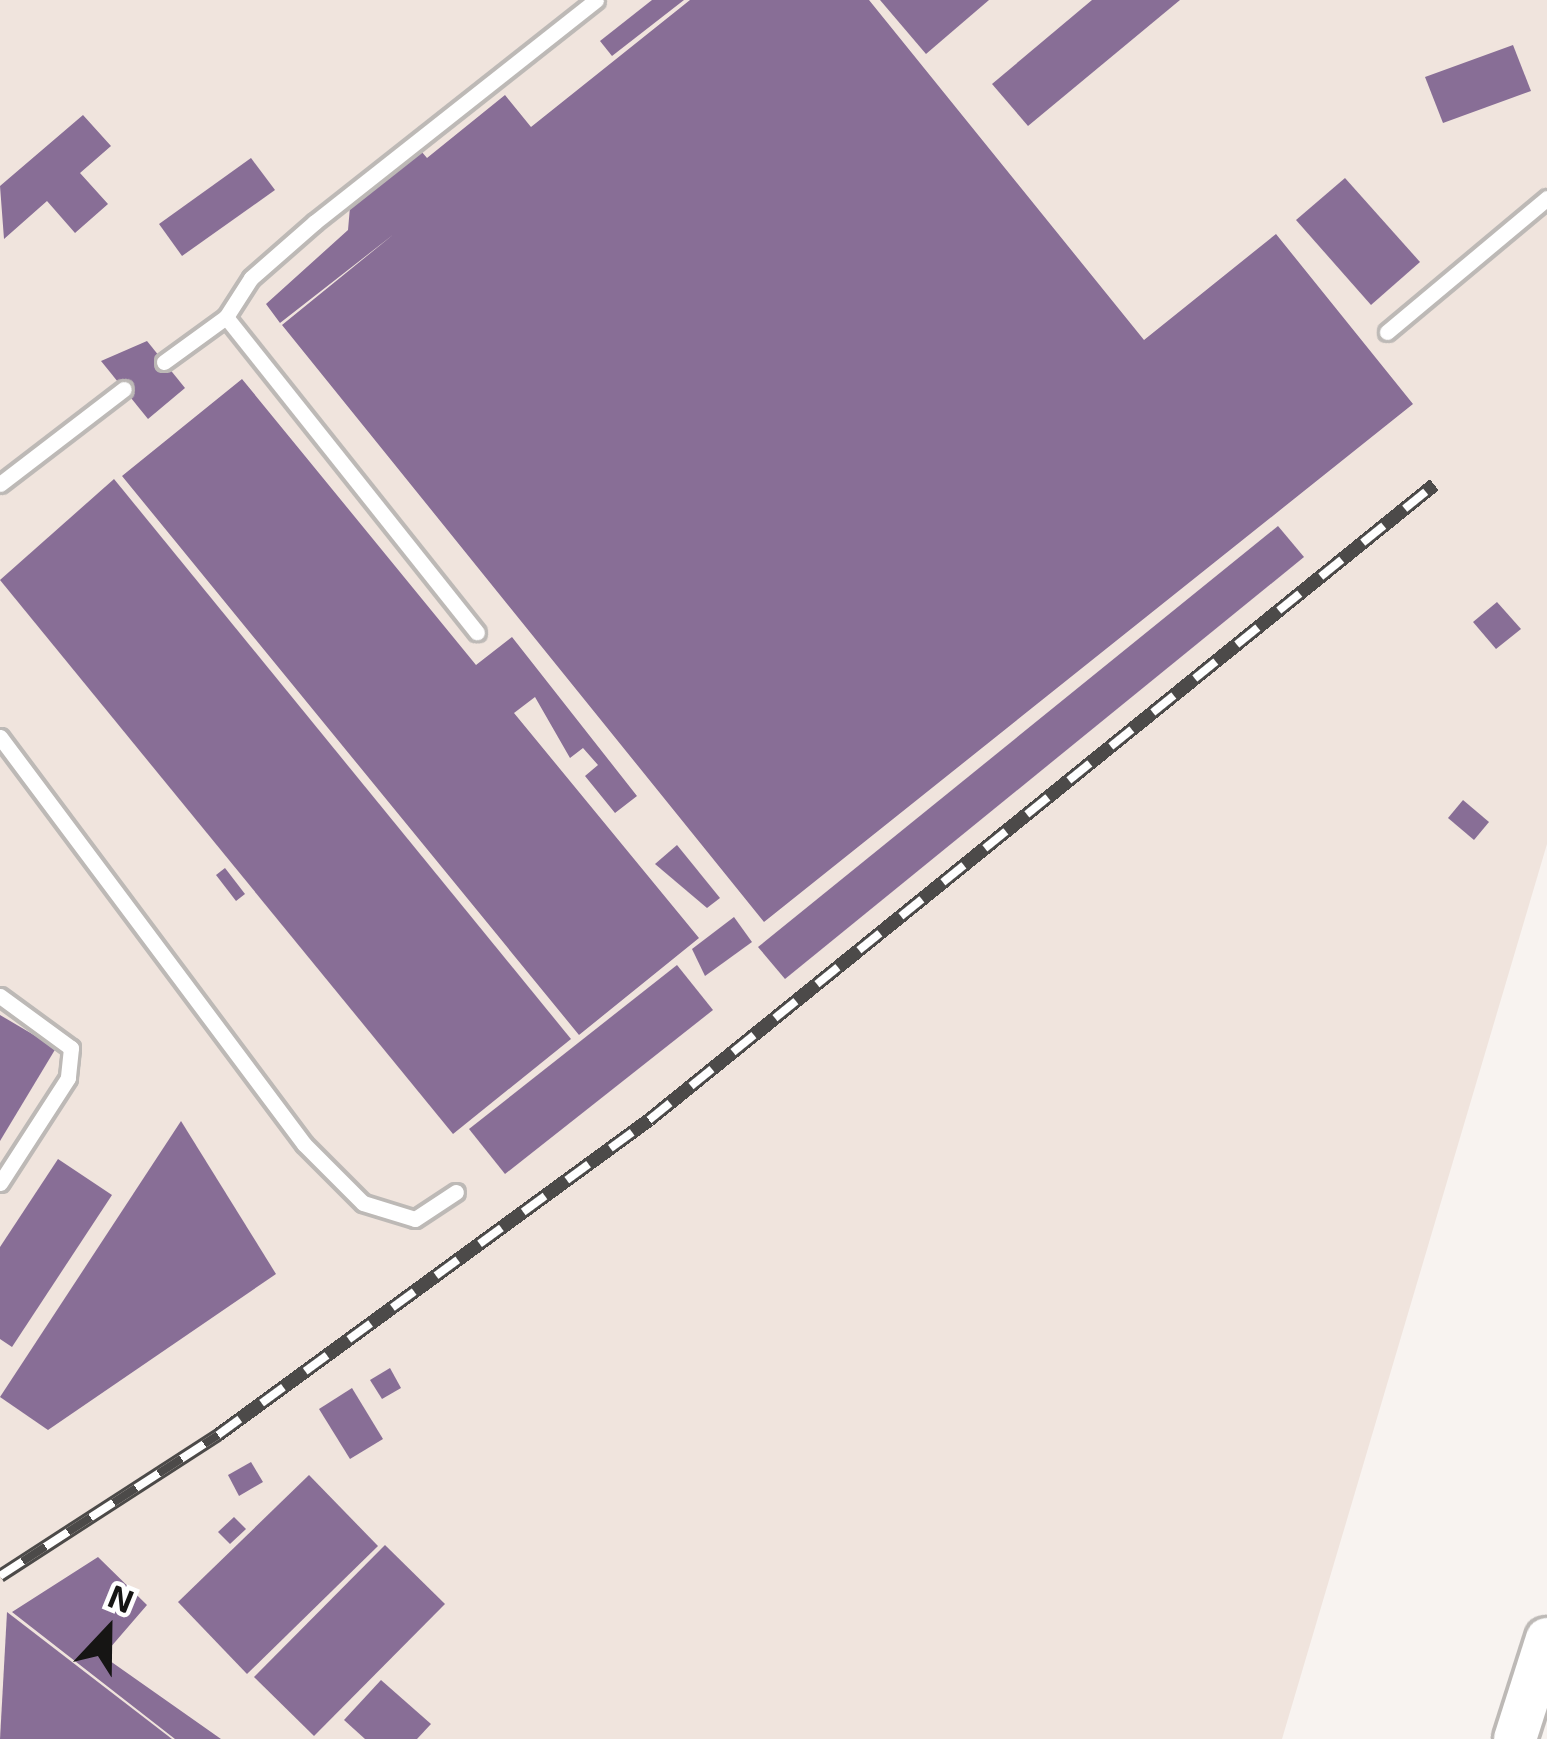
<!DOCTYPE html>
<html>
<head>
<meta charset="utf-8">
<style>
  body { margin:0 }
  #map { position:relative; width:1547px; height:1739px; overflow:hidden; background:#f8f3f0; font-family:"Exo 2",sans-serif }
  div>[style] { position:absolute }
  .built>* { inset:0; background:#f0e4dd }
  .building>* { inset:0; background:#886e96 }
  .roads { filter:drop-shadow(3px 0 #bdb9b6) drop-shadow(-3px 0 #bdb9b6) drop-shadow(0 3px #bdb9b6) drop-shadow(0 -3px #bdb9b6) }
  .lane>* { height:15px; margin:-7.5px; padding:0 7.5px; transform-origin:7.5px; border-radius:7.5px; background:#fff }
  .secondary>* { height:42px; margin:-21px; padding:0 21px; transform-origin:21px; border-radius:21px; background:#fff }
  .rail>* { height:14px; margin-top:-7px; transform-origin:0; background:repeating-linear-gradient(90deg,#fff 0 27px,#4c4a49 0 54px); box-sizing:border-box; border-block:3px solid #4c4a49 }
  span { translate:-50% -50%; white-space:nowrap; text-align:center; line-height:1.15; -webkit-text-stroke:12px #fff; paint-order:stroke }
  .north { position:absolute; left:48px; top:1571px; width:120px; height:120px; -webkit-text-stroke:9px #fff; paint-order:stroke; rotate:22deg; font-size:33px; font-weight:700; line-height:48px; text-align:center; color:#161514 }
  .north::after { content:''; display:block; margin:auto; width:42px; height:54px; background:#161514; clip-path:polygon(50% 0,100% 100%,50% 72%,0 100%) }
</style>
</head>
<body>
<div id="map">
  <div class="built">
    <div style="clip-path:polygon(0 0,1547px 0,1547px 844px,1282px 1739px,0 1739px)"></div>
  </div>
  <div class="building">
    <div style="clip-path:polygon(652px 0,684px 0,612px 56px,600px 41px)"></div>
    <div style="clip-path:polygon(690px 0,869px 0,1144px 340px,1276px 234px,1413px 404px,764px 922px,282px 325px,394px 234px,280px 323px,266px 304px,348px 230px,350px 207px,421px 151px,427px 158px,505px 95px,531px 127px)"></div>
    <div style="clip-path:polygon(880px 0,989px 0,926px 54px)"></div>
    <div style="clip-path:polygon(1092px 0,1180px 0,1028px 126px,992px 84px)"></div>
    <div style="clip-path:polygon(1513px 45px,1531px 91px,1443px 123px,1425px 77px)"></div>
    <div style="clip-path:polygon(83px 115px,111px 146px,80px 173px,108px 204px,75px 233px,47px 201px,4px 239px,0 186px)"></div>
    <div style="clip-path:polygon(251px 158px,275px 190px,182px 256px,159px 224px)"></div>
    <div style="clip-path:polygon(1345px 178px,1420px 262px,1371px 305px,1296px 220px)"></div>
    <div style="clip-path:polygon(147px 341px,185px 388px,148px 419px,101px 361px)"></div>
    <div style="clip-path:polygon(242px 379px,476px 665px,512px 637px,637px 796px,615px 813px,585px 776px,598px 765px,583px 748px,570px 758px,535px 697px,514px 713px,699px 938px,579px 1035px,122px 476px)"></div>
    <div style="clip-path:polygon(114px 479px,571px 1039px,453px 1134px,0 580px)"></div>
    <div style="clip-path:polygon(1278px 526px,1304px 557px,785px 979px,758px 947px)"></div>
    <div style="clip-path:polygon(1497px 602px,1521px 629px,1496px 649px,1473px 622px)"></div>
    <div style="clip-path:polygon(1463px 800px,1489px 822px,1474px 840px,1448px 818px)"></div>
    <div style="clip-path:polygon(677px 845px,720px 898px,707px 908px,655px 864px)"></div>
    <div style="clip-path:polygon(225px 868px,245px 894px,236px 901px,216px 875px)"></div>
    <div style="clip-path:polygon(734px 917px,752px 942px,705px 976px,692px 949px)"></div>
    <div style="clip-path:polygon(677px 965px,713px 1010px,505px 1174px,469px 1129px)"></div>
    <div style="clip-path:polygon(0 1015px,56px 1048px,0 1141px)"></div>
    <div style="clip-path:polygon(181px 1121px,276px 1274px,48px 1430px,0 1397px)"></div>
    <div style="clip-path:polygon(58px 1159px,112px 1195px,12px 1347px,0 1339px,0 1247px)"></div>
    <div style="clip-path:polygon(390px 1368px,401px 1388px,382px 1399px,370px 1380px)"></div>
    <div style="clip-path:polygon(352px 1388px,383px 1439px,350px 1459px,319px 1409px)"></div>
    <div style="clip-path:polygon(251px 1462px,263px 1482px,239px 1496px,228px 1475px)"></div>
    <div style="clip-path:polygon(309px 1475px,378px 1546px,247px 1674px,178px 1602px)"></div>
    <div style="clip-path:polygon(234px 1517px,246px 1529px,230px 1544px,218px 1532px)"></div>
    <div style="clip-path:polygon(385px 1545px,445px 1604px,314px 1736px,254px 1677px)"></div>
    <div style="clip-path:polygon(98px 1557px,147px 1605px,103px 1656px,221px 1739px,175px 1739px,12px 1612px)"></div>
    <div style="clip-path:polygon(7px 1612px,172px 1739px,0 1739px)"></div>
    <div style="clip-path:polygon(381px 1680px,431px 1724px,417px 1739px,365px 1739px,344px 1720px)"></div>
  </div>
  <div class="roads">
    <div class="lane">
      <div style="left:226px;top:317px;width:403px;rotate:51.5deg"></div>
      <div style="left:1387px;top:332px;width:209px;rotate:-39.9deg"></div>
      <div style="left:164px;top:362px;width:77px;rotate:-36deg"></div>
      <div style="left:226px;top:317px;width:46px;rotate:-57.3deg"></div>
      <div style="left:251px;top:278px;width:85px;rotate:-41.2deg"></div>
      <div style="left:315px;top:222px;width:358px;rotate:-38.3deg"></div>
      <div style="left:0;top:484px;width:156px;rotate:-37.5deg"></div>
      <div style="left:0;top:737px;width:508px;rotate:53.24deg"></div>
      <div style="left:304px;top:1144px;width:83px;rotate:45deg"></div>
      <div style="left:363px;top:1203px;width:54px;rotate:17.1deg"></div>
      <div style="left:415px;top:1219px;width:49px;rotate:-33.4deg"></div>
      <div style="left:0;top:996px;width:88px;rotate:36.2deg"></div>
      <div style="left:71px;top:1048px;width:30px;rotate:96deg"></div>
      <div style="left:68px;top:1078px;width:125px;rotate:122.9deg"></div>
    </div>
    <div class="secondary">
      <div style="left:1515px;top:1739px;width:105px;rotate:-72.3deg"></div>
    </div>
  </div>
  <div class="rail">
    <div style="left:0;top:1576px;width:260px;rotate:-32.9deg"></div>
    <div style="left:218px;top:1435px;width:534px;rotate:-36.16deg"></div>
    <div style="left:649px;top:1120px;width:1010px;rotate:-38.97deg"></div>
  </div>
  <div class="north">N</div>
</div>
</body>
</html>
